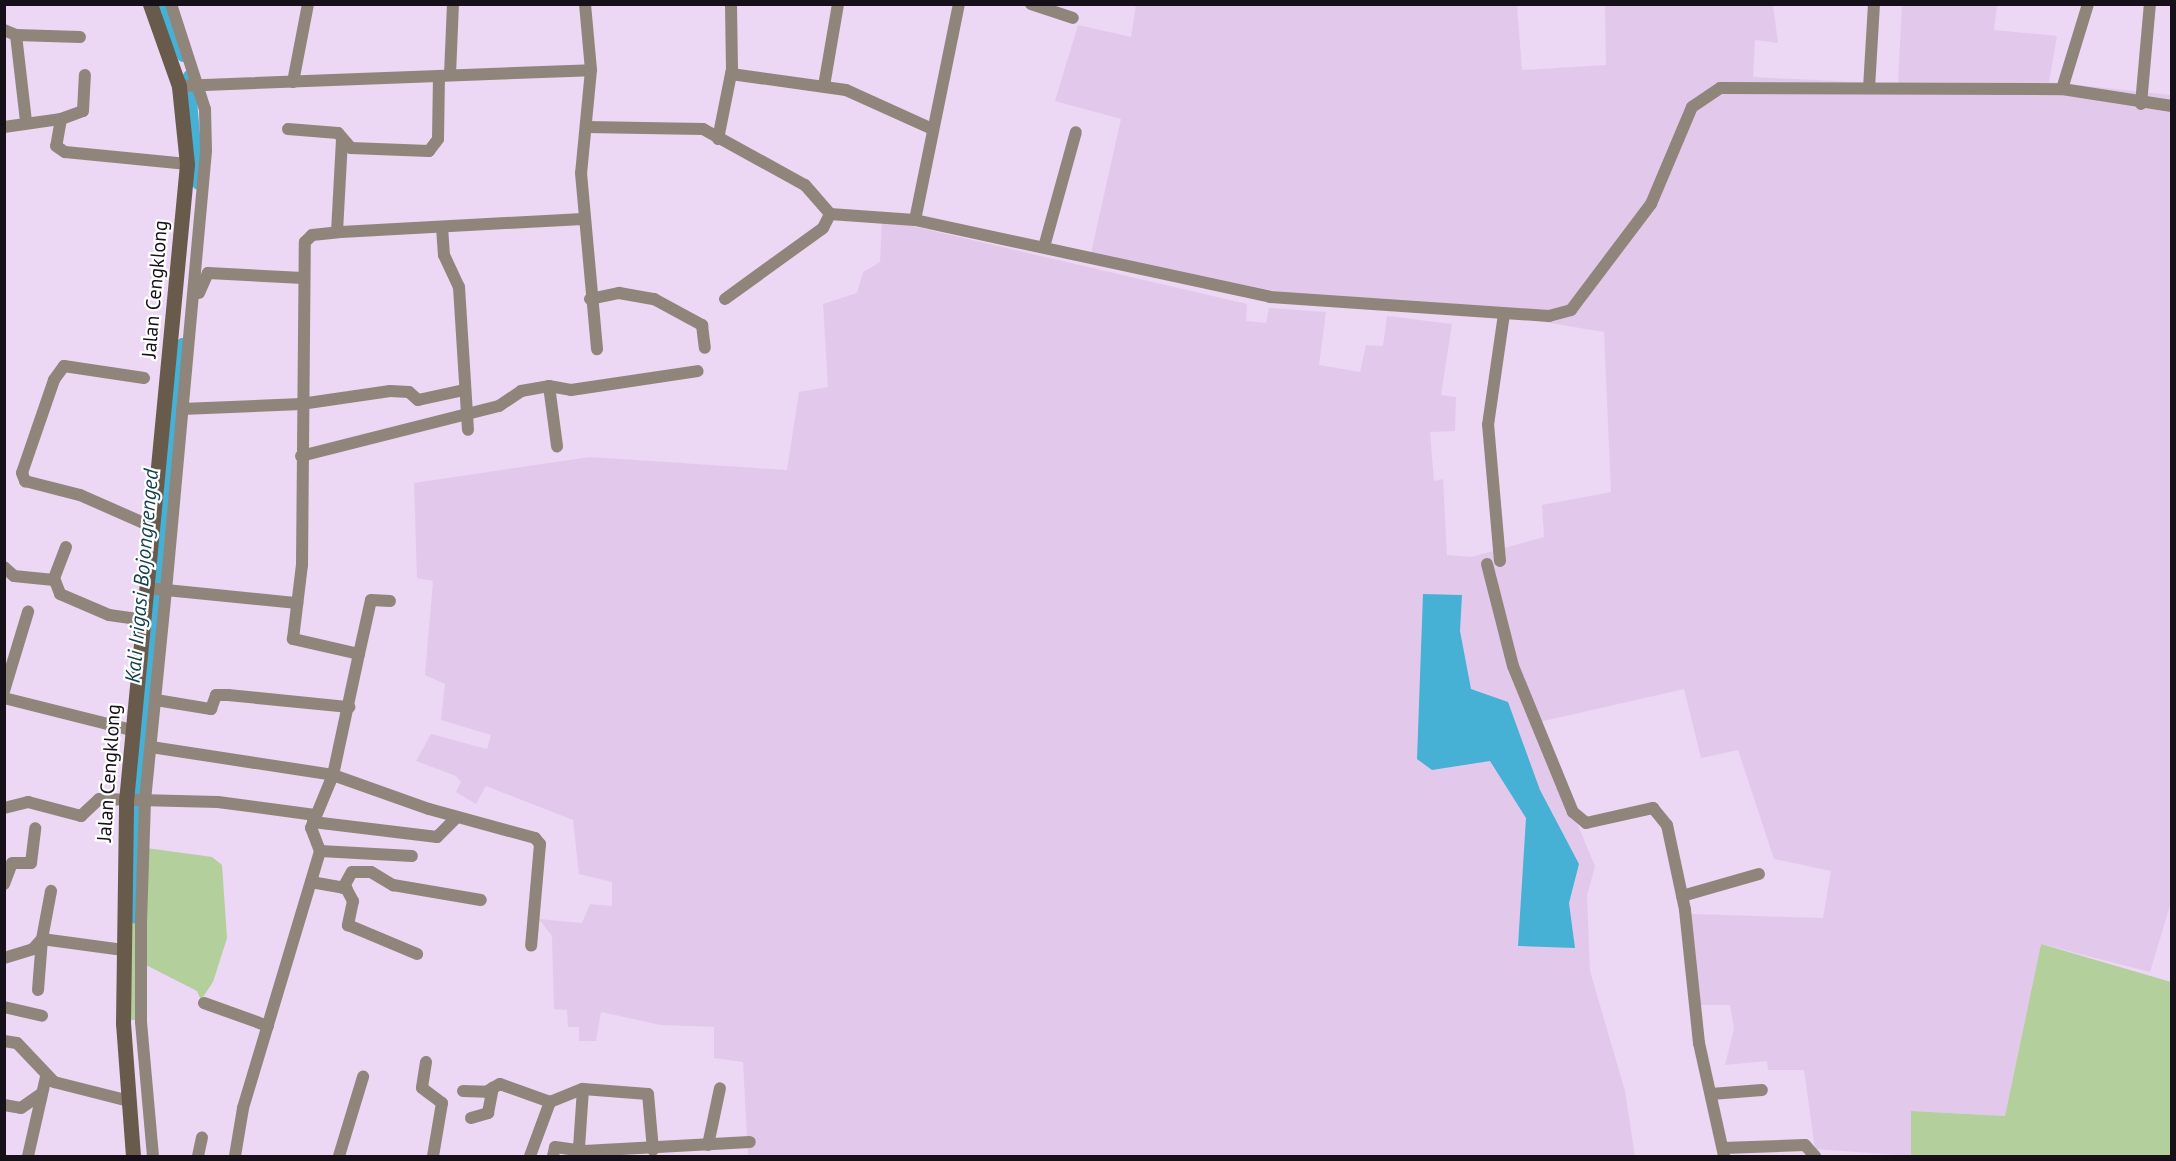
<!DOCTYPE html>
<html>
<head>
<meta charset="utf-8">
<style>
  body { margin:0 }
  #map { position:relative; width:2176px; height:1161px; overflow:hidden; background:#ecd7f4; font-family:"PT Sans",sans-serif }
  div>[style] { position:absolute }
  .built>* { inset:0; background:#e2c9ec }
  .green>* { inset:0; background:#b2cf9c }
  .water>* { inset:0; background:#46b0d5 }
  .canal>* { height:12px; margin:-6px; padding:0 6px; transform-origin:6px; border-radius:6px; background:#46b0d5 }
  .minor>* { height:12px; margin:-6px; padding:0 6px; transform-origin:6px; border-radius:6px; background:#90857b }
  .secondary>* { height:15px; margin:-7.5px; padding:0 7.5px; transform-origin:7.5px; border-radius:7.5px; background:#695b4c }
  span { translate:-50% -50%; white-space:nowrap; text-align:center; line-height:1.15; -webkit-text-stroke:4.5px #fff; paint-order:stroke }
  .street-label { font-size:20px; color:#161019 }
  .water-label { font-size:21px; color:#124150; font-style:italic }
  .frame { position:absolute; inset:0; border:6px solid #161019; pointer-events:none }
</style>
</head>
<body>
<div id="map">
  <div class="built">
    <div style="clip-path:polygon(1136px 4px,1517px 5px,1522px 70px,1606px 65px,1605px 5px,1773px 5px,1778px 43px,1755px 40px,1753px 77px,1898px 84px,1902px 5px,1997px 5px,1994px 30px,2057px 36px,2049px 82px,2171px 95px,2171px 902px,2150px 972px,2041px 944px,2005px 1116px,1911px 1111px,1911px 1156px,1815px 1149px,1804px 1070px,1768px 1070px,1767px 1061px,1725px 1065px,1734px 1029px,1730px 1005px,1700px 1005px,1691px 914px,1823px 918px,1831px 871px,1774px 859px,1738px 750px,1701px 758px,1684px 689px,1535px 723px,1595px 866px,1587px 896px,1590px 971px,1625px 1091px,1635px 1156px,748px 1156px,743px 1062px,714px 1058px,714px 1027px,661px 1025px,601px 1012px,596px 1041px,579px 1041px,579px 1027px,568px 1027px,567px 1010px,554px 1009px,552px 936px,539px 919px,582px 923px,590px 904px,612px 906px,612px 882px,579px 874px,573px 820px,486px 786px,476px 804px,456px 792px,461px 782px,456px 776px,416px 761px,431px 734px,487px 749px,491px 735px,441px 720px,445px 684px,425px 675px,433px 581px,417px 578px,414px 483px,590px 457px,787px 470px,799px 392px,828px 387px,823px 304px,857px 293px,863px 272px,880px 262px,882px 219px,1247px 304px,1246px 321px,1266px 323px,1269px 308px,1326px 312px,1319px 365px,1360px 372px,1366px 345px,1383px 346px,1387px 316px,1452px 324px,1441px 395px,1456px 397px,1455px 431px,1430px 432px,1434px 481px,1443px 479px,1447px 555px,1471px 557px,1544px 537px,1542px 505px,1611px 492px,1604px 332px,1452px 307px,1299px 296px,1091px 253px,1121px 119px,1055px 101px,1078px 25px,1131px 37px)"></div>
  </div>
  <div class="green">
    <div style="clip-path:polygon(132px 846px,212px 857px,222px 865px,227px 938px,213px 982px,201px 1000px,197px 991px,144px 964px,144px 1020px,129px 1020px)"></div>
    <div style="clip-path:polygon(2041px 944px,2171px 982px,2171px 1156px,1911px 1156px,1911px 1111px,2005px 1116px)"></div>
  </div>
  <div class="water">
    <div style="clip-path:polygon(1423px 594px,1462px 595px,1460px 631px,1471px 689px,1508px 702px,1540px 790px,1579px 864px,1569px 903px,1575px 948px,1518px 946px,1526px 818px,1490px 761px,1432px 770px,1417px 759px)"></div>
  </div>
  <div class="canal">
    <div style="left:162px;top:4px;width:56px;rotate:68deg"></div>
    <div style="left:189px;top:76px;width:108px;rotate:85.2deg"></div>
    <div style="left:136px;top:918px;width:142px;rotate:-88.4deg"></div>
    <div style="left:140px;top:776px;width:434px;rotate:-84.4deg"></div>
  </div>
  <div class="minor">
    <div style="left:171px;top:4px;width:110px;rotate:72.1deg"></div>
    <div style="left:205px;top:109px;width:42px;rotate:88.6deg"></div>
    <div style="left:206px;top:151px;width:441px;rotate:95.2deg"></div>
    <div style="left:166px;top:590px;width:132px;rotate:5.7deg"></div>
    <div style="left:585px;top:4px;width:66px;rotate:84.8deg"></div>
    <div style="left:1031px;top:4px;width:44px;rotate:18.4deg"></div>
    <div style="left:4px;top:30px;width:13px;rotate:23deg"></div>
    <div style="left:16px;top:35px;width:87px;rotate:83.4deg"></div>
    <div style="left:16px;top:35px;width:64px;rotate:1.8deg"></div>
    <div style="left:731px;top:74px;width:116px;rotate:7.9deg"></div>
    <div style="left:846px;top:90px;width:92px;rotate:24.3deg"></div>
    <div style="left:450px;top:75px;width:71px;rotate:-87.6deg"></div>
    <div style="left:293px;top:82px;width:79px;rotate:-79.1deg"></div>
    <div style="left:179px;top:86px;width:412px;rotate:-2.2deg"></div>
    <div style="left:591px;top:70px;width:103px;rotate:95.5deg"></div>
    <div style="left:581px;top:173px;width:177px;rotate:84.8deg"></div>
    <div style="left:824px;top:86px;width:83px;rotate:-80.3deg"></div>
    <div style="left:1869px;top:88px;width:84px;rotate:-86.6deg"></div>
    <div style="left:2062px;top:89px;width:89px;rotate:-73deg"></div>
    <div style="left:2141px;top:104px;width:100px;rotate:-84.9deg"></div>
    <div style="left:61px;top:119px;width:23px;rotate:-20deg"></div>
    <div style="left:83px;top:111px;width:36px;rotate:-87deg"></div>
    <div style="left:4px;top:127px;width:58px;rotate:-8deg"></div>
    <div style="left:61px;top:119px;width:27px;rotate:100deg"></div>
    <div style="left:56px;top:146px;width:11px;rotate:34deg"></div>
    <div style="left:65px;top:152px;width:123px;rotate:5.6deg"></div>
    <div style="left:586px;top:127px;width:117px;rotate:1deg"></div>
    <div style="left:703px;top:129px;width:116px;rotate:28.8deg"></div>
    <div style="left:805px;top:185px;width:38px;rotate:49deg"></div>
    <div style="left:830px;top:214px;width:85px;rotate:4deg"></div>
    <div style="left:915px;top:220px;width:363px;rotate:12.2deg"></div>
    <div style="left:1270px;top:297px;width:280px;rotate:3.9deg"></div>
    <div style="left:1549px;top:316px;width:23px;rotate:-15deg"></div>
    <div style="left:1571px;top:310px;width:133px;rotate:-53deg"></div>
    <div style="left:1651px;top:204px;width:105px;rotate:-67.1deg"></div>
    <div style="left:1692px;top:107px;width:34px;rotate:-34deg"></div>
    <div style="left:1720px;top:88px;width:342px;rotate:0.2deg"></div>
    <div style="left:2062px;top:89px;width:111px;rotate:8.8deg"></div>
    <div style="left:288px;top:129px;width:50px;rotate:4.6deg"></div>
    <div style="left:338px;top:133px;width:20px;rotate:49deg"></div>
    <div style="left:351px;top:148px;width:78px;rotate:2.2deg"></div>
    <div style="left:429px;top:151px;width:15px;rotate:-53deg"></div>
    <div style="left:438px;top:139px;width:62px;rotate:-89.1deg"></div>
    <div style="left:718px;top:139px;width:71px;rotate:-78.7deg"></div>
    <div style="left:732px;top:69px;width:65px;rotate:-90.9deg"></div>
    <div style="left:915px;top:220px;width:220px;rotate:-78.5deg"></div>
    <div style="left:442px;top:227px;width:28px;rotate:86deg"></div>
    <div style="left:444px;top:255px;width:35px;rotate:65deg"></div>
    <div style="left:459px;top:287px;width:143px;rotate:86.4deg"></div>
    <div style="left:337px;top:232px;width:92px;rotate:-86.9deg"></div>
    <div style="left:1044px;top:247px;width:119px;rotate:-74.5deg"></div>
    <div style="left:199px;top:293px;width:22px;rotate:-66deg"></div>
    <div style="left:208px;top:273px;width:95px;rotate:3deg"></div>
    <div style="left:590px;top:299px;width:30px;rotate:-12deg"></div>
    <div style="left:619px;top:293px;width:36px;rotate:10deg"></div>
    <div style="left:654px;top:299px;width:55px;rotate:28.4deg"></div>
    <div style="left:702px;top:325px;width:23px;rotate:83deg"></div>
    <div style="left:725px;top:299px;width:121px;rotate:-35.9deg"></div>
    <div style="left:823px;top:228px;width:16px;rotate:-63deg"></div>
    <div style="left:144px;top:378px;width:81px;rotate:-171.5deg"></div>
    <div style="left:64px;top:366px;width:17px;rotate:126deg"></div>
    <div style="left:54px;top:380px;width:98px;rotate:109deg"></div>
    <div style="left:22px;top:473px;width:9px;rotate:69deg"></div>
    <div style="left:25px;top:481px;width:57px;rotate:14.3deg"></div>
    <div style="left:80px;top:495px;width:80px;rotate:23.7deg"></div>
    <div style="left:549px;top:386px;width:61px;rotate:82.4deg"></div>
    <div style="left:182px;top:409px;width:119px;rotate:-2.4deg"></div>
    <div style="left:301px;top:404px;width:90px;rotate:-8.3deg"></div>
    <div style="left:390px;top:391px;width:19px;rotate:3deg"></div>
    <div style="left:409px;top:392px;width:12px;rotate:42deg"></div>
    <div style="left:418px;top:400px;width:47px;rotate:-12.3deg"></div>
    <div style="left:301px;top:456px;width:204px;rotate:-14.2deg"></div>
    <div style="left:499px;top:406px;width:27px;rotate:-34deg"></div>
    <div style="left:521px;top:391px;width:28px;rotate:-10deg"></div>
    <div style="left:549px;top:386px;width:22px;rotate:10deg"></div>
    <div style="left:571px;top:390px;width:128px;rotate:-8.5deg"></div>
    <div style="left:66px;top:547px;width:33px;rotate:111deg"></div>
    <div style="left:54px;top:578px;width:17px;rotate:69deg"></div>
    <div style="left:60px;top:594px;width:53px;rotate:23.2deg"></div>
    <div style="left:109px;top:615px;width:34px;rotate:8deg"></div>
    <div style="left:1500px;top:561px;width:137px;rotate:-95deg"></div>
    <div style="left:1488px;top:425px;width:112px;rotate:-81.8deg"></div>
    <div style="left:1487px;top:564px;width:105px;rotate:75.7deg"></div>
    <div style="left:1513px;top:666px;width:158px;rotate:67.7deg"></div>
    <div style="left:1573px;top:812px;width:17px;rotate:40deg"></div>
    <div style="left:1586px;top:823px;width:69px;rotate:-12.6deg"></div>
    <div style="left:1653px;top:808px;width:22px;rotate:51deg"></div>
    <div style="left:1667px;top:825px;width:87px;rotate:78deg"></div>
    <div style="left:1685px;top:910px;width:134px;rotate:84deg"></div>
    <div style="left:1699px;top:1043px;width:116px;rotate:77.5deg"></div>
    <div style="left:4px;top:567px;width:13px;rotate:42deg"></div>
    <div style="left:14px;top:576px;width:40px;rotate:5.7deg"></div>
    <div style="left:147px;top:588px;width:19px;rotate:6deg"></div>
    <div style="left:166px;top:590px;width:212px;rotate:95.7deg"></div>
    <div style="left:145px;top:801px;width:120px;rotate:91.9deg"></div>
    <div style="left:141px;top:921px;width:101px;rotate:90deg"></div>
    <div style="left:141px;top:1022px;width:135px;rotate:84.9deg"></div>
    <div style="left:359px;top:654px;width:55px;rotate:-77.5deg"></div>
    <div style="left:371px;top:600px;width:19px;rotate:3deg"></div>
    <div style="left:4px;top:691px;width:83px;rotate:-73.1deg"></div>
    <div style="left:4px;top:698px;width:131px;rotate:14.1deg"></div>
    <div style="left:156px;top:700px;width:56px;rotate:9.3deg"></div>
    <div style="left:211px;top:709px;width:15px;rotate:-70deg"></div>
    <div style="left:216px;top:695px;width:12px"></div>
    <div style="left:228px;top:695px;width:122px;rotate:5.7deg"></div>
    <div style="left:151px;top:747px;width:184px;rotate:8.7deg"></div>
    <div style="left:333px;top:775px;width:102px;rotate:19.5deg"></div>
    <div style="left:429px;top:809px;width:110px;rotate:15.3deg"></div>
    <div style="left:535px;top:838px;width:8px;rotate:50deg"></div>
    <div style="left:540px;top:844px;width:102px;rotate:95deg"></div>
    <div style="left:4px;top:808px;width:25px;rotate:-14deg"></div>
    <div style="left:28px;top:802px;width:55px;rotate:14.8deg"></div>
    <div style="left:81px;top:816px;width:25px;rotate:-43deg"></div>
    <div style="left:99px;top:799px;width:119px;rotate:1.4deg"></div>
    <div style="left:218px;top:802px;width:98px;rotate:7.6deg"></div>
    <div style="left:313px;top:822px;width:125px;rotate:6.9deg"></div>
    <div style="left:437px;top:837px;width:28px;rotate:-45deg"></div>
    <div style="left:320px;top:851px;width:92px;rotate:3.1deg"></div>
    <div style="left:311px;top:882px;width:36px;rotate:10deg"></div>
    <div style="left:346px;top:888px;width:15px;rotate:62deg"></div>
    <div style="left:353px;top:901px;width:25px;rotate:102deg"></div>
    <div style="left:348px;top:925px;width:75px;rotate:22.8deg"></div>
    <div style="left:4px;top:884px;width:22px;rotate:-69deg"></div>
    <div style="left:12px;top:863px;width:19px"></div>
    <div style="left:31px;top:863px;width:35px;rotate:-83deg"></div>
    <div style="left:343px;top:888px;width:18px;rotate:-61deg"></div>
    <div style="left:352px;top:872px;width:19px"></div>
    <div style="left:371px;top:872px;width:26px;rotate:31deg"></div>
    <div style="left:393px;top:885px;width:89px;rotate:9.7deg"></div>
    <div style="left:1682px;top:896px;width:80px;rotate:-15.9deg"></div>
    <div style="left:4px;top:958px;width:30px;rotate:-17deg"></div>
    <div style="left:33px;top:949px;width:13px;rotate:-48deg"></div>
    <div style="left:42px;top:939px;width:49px;rotate:-79.4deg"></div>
    <div style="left:38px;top:990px;width:51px;rotate:-85.5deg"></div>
    <div style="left:42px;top:939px;width:82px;rotate:7.7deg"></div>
    <div style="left:204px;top:1003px;width:68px;rotate:19.8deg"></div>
    <div style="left:4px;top:1007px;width:39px;rotate:13deg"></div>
    <div style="left:4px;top:1041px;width:13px;rotate:9deg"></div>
    <div style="left:17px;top:1043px;width:54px;rotate:46.5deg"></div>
    <div style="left:54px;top:1082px;width:77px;rotate:14.2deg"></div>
    <div style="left:426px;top:1062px;width:26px;rotate:99deg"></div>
    <div style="left:422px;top:1088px;width:25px;rotate:37deg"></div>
    <div style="left:442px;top:1103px;width:54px;rotate:99.6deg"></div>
    <div style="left:583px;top:1089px;width:59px;rotate:93.9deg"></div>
    <div style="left:579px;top:1148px;width:6px;rotate:31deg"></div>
    <div style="left:584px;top:1151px;width:166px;rotate:-3.1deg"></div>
    <div style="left:463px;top:1091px;width:23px;rotate:2deg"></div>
    <div style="left:486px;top:1092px;width:16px;rotate:-30deg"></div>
    <div style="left:500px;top:1084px;width:53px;rotate:19.8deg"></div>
    <div style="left:1711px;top:1094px;width:51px;rotate:-4.5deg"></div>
    <div style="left:4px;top:1105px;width:17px;rotate:10deg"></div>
    <div style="left:21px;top:1108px;width:24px;rotate:-35deg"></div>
    <div style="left:471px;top:1118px;width:18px;rotate:-16deg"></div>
    <div style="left:488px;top:1113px;width:26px;rotate:-79deg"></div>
    <div style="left:708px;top:1145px;width:58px;rotate:-78.1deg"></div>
    <div style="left:1723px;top:1148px;width:82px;rotate:-2.1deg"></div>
    <div style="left:1805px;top:1145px;width:15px;rotate:48deg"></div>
    <div style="left:28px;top:1156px;width:81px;rotate:-77.2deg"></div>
    <div style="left:198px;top:1156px;width:19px;rotate:-78deg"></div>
    <div style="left:235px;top:1156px;width:49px;rotate:-80.5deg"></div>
    <div style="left:243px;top:1108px;width:268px;rotate:-73.3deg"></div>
    <div style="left:320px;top:851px;width:25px;rotate:-111deg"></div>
    <div style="left:311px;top:828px;width:57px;rotate:-67.5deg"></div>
    <div style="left:333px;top:775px;width:124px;rotate:-77.9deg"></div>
    <div style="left:359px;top:654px;width:68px;rotate:-167.2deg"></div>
    <div style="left:293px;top:639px;width:75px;rotate:-83.1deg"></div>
    <div style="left:302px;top:565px;width:323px;rotate:-89.5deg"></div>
    <div style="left:305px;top:242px;width:10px;rotate:-45deg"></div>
    <div style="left:312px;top:235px;width:29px;rotate:-6deg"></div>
    <div style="left:341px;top:232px;width:242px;rotate:-3.1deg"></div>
    <div style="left:339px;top:1156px;width:83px;rotate:-73.1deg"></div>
    <div style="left:530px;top:1156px;width:58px;rotate:-69.7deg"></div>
    <div style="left:550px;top:1102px;width:35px;rotate:-22deg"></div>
    <div style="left:583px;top:1089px;width:65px;rotate:4.4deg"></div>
    <div style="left:648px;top:1094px;width:56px;rotate:84.9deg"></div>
    <div style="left:553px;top:1156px;width:9px;rotate:-77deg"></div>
    <div style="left:555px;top:1147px;width:29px;rotate:8deg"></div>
  </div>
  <div class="secondary">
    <div style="left:133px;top:1156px;width:133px;rotate:-94.3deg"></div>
    <div style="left:123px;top:1023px;width:222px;rotate:-89.2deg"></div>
    <div style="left:126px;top:801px;width:640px;rotate:-84.53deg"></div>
    <div style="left:187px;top:164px;width:78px;rotate:-95.9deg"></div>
    <div style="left:179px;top:86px;width:87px;rotate:-109.5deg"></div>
  </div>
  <div class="street-label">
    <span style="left:155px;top:289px;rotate:-85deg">Jalan Cengklong</span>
    <span style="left:109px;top:773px;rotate:-86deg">Jalan Cengklong</span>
  </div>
  <div class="water-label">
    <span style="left:142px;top:576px;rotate:-85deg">Kali Irigasi Bojongrenged</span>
  </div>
  <div class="frame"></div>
</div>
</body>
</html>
